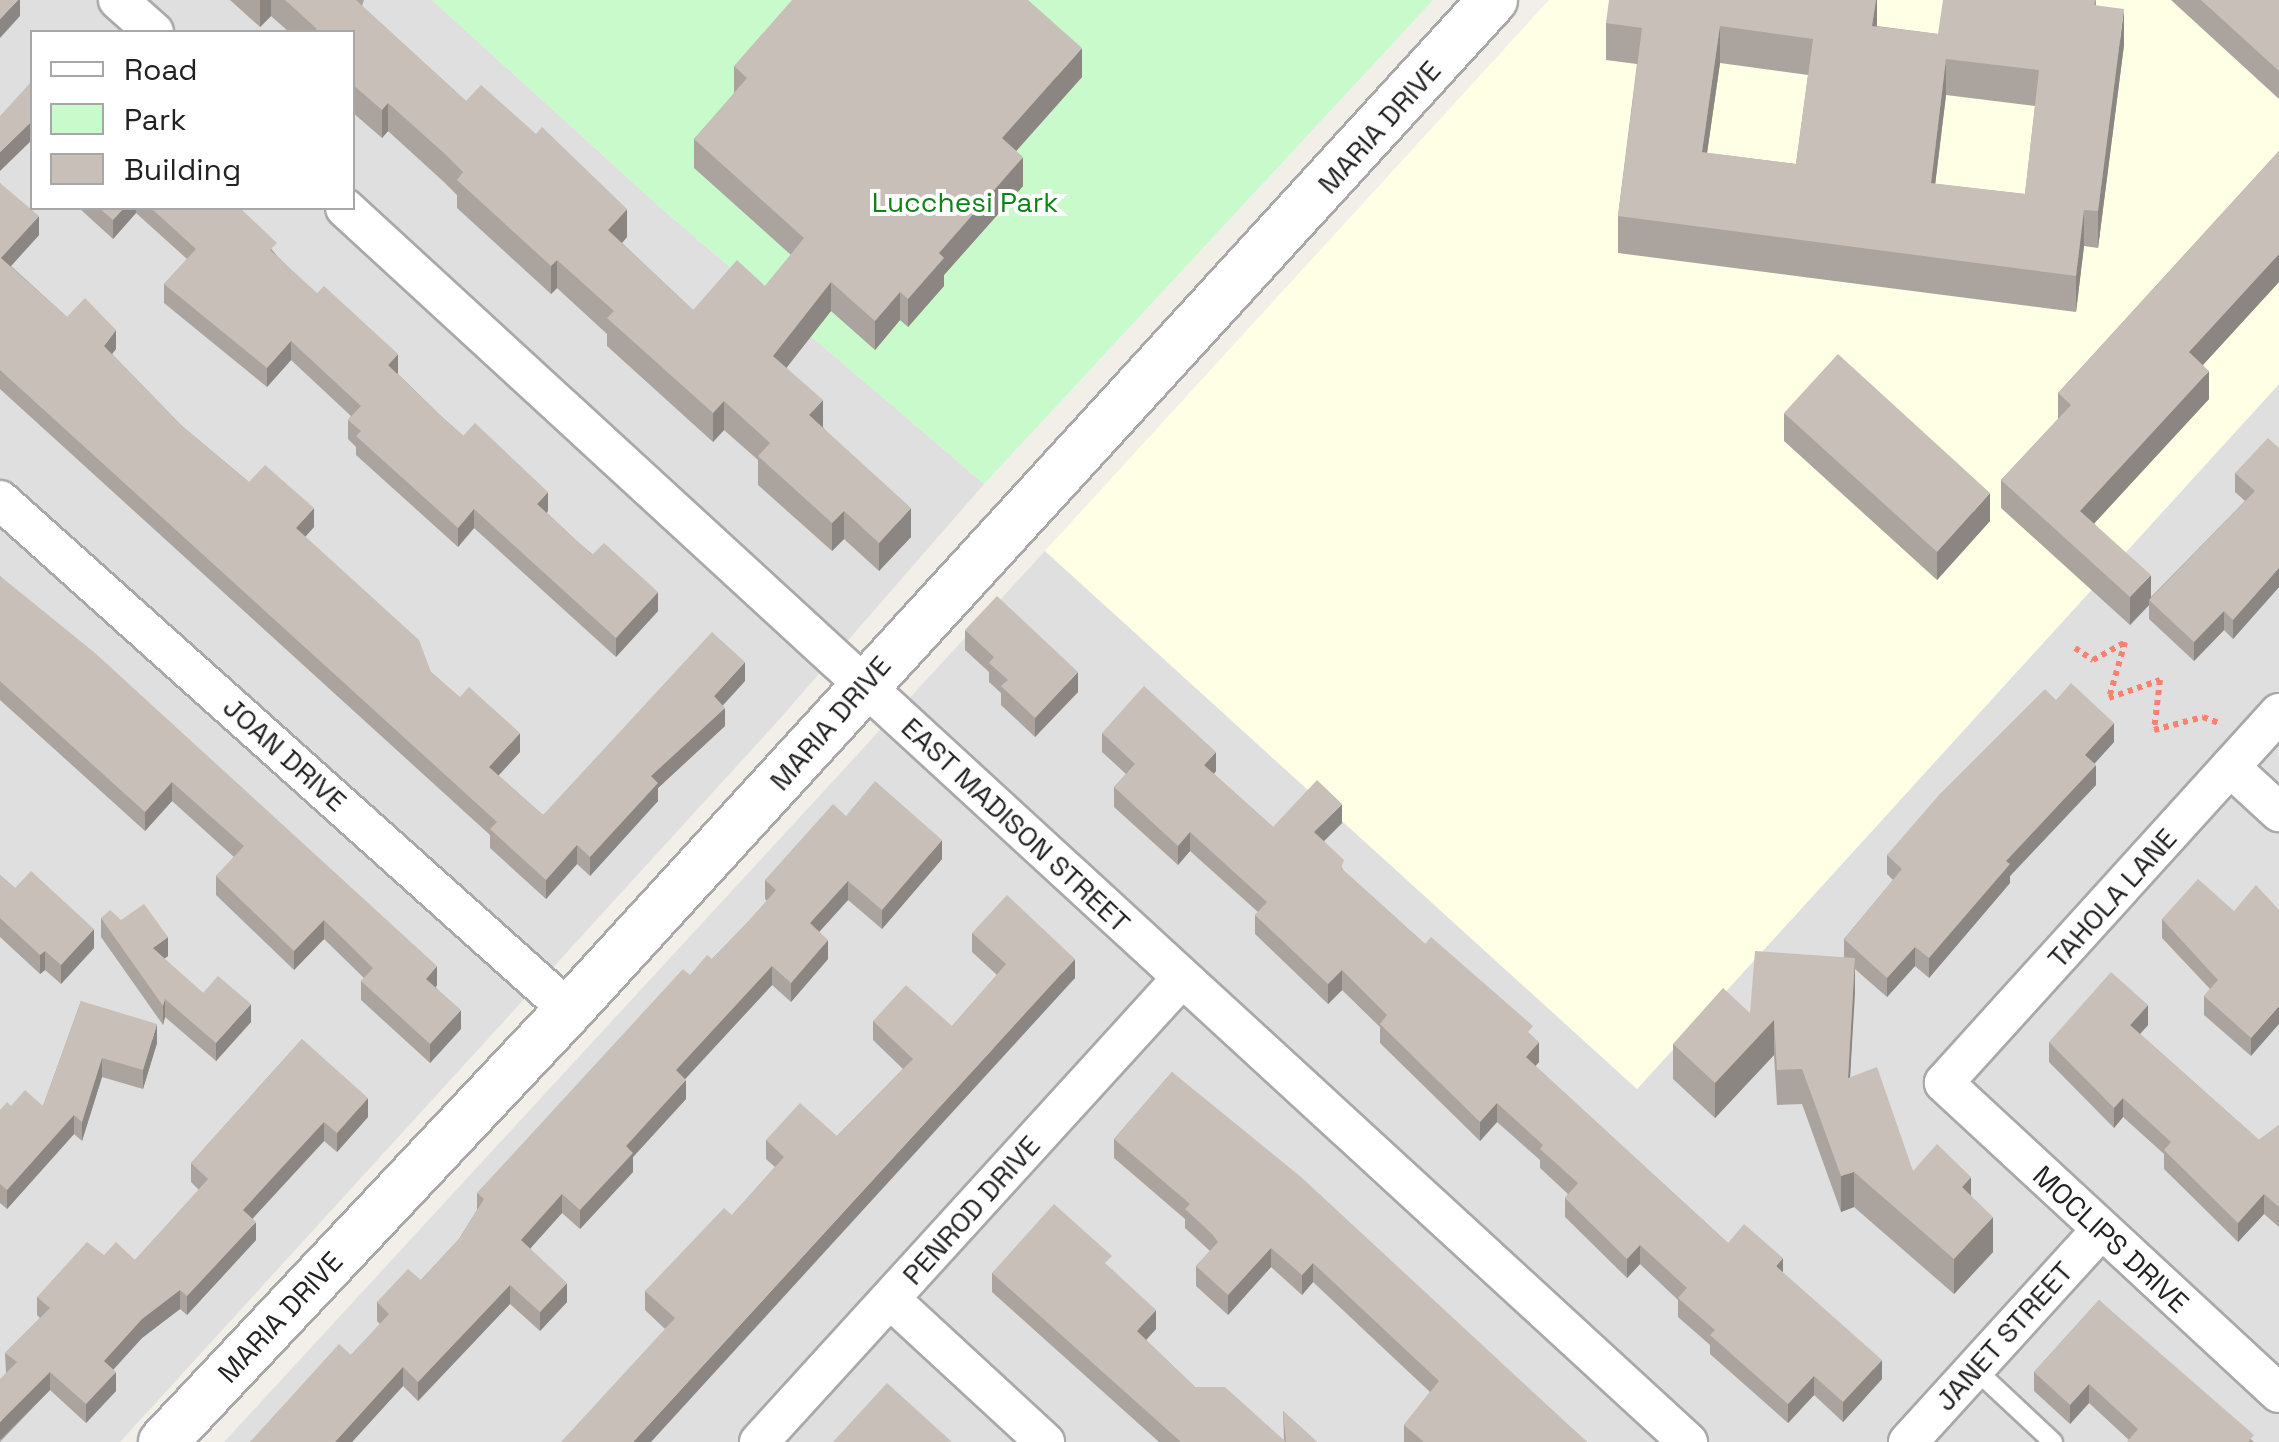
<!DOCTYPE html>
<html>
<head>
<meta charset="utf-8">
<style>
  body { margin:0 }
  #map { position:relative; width:2279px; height:1442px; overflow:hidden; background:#f2efe9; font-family:"Space Grotesk",sans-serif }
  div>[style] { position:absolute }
  .residential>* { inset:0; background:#e0dfdf }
  .education>* { inset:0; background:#ffffe5 }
  .park>* { inset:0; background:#c8facc }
  .path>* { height:6px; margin-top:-3px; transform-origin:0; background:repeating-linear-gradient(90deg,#fa8072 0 5px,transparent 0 10px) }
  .roads { filter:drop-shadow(2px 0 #a9a9a9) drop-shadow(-2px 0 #a9a9a9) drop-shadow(0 2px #a9a9a9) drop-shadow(0 -2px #a9a9a9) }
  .service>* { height:18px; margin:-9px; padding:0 9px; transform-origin:9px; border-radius:9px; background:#fff }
  .minor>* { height:38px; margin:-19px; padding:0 19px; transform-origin:19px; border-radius:19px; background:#fff }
  .tertiary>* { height:48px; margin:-24px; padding:0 24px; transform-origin:24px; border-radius:24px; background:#fff }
  .wall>* { inset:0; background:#aba49e }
  .shaded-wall>* { inset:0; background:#8b8681 }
  .building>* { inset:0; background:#c7bfb8 }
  span { translate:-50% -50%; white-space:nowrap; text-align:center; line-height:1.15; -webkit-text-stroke:8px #fff; paint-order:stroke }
  .street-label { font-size:28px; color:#222 }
  .park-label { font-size:28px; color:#0c8416 }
  .legend { position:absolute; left:30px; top:30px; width:325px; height:180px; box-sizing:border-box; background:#fff; border:2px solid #a7a7a7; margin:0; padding:12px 18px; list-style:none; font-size:30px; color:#222 }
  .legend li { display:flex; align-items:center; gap:20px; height:50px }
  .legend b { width:50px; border:2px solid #a7a7a7 }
</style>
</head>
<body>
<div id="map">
  <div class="residential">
    <div style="clip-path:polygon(evenodd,0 0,432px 0,663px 210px,984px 484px,777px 722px,120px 1442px,0 1442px,0 0,32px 32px,352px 32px,352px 208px,32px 208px,32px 32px)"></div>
    <div style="clip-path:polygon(2279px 384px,2279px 1442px,224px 1442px,1045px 551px,1637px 1089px)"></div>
  </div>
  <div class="education">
    <div style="clip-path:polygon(1549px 0,2279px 0,2279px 384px,1637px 1089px,1045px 551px)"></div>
  </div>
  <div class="park">
    <div style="clip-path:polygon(432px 0,1433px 0,984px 484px,663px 210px)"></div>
  </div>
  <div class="path">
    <div style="left:2075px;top:648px;width:22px;rotate:34deg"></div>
    <div style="left:2093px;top:660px;width:37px;rotate:-29deg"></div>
    <div style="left:2125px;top:642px;width:58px;rotate:105.9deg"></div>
    <div style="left:2109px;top:698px;width:54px;rotate:-19.4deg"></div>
    <div style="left:2160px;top:680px;width:50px;rotate:96.8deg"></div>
    <div style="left:2154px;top:730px;width:51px;rotate:-14.9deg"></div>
    <div style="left:2203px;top:717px;width:17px;rotate:21deg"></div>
  </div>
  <div class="roads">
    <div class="service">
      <div style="left:1975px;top:1369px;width:107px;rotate:43.1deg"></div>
    </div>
    <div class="minor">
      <div style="left:118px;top:0;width:48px;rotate:41.6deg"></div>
      <div style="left:345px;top:208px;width:1824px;rotate:42.58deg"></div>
      <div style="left:0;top:500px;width:764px;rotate:41.87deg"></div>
      <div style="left:2279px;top:713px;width:499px;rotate:132.2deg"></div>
      <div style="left:1944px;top:1083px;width:456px;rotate:42.8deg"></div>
      <div style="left:2230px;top:767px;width:67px;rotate:42.6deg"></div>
      <div style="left:890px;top:1299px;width:211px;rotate:42.7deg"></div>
      <div style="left:759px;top:1442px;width:628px;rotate:-47.65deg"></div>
      <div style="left:1908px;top:1442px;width:285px;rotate:-47.7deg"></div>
    </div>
    <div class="tertiary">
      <div style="left:163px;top:1442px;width:593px;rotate:-46.78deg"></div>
      <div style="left:569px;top:1010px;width:1369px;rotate:-47.55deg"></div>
    </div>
  </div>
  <div class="wall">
    <div style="clip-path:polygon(230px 0,364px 0,362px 6px,466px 101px,627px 237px,622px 243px,693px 310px,765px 286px,791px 255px,694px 168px,694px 139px,734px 94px,734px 66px,1082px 77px,1016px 151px,1023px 186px,944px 275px,944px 286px,908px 327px,900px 320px,875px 350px,831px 311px,786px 368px,823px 427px,911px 537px,879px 571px,844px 539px,832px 551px,758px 485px,758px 460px,724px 430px,713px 442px,607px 346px,607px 334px,557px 288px,551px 294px,457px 208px,457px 195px,445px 183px,388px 131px,382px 138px,352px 112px,352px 32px,289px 32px,271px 16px,260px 27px)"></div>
    <div style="clip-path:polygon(evenodd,1877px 0,1877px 26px,1938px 34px,2096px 0,2096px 6px,2124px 45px,2098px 248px,2084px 246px,2076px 312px,1618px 253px,1618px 216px,1637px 64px,1606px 60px,1606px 23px,1877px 0,1720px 63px,1808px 75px,1796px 164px,1707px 153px,1720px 63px,1877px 0,1946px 95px,2035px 106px,2025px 194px,1935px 184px,1946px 95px)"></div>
    <div style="clip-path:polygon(2171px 0,2279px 0,2279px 99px)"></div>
    <div style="clip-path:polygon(2279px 151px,2279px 282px,2203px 365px,2209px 399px,2094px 523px,2151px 597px,2245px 501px,2235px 492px,2235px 473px,2279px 448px,2279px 587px,2233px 639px,2224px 630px,2194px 661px,2149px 619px,2149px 605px,2130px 625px,2001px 508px,2001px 480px,2058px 419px,2058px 393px)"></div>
    <div style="clip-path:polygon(0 183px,39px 235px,11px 266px,67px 317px,116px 349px,112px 354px,182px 426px,249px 482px,314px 527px,305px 537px,431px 672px,520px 752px,498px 775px,543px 815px,745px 681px,723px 705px,725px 726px,658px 788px,658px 801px,590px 876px,577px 864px,546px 899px,490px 848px,490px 835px,0 389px)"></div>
    <div style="clip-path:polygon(79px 208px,240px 208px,277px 256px,442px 417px,548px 511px,547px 513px,578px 542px,658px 611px,616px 657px,474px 528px,458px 547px,356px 455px,356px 447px,348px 439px,348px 420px,351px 416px,291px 360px,267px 387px,164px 303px,164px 284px,187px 259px,136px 213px,113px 239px)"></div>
    <div style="clip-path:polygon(1784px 413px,1990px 521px,1937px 580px,1784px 441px)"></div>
    <div style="clip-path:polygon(0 576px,437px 985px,436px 987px,461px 1029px,430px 1063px,361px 1000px,361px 981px,364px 978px,324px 939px,294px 970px,216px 895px,216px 876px,234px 857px,172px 801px,145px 831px,0 700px)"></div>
    <div style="clip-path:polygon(965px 630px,1078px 692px,1035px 737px,1001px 705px,1001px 693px,989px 682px,989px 672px,965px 650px)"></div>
    <div style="clip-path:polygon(2056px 700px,2114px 742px,2094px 764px,2096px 785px,2010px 876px,2010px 883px,1929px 978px,1915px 966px,1887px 997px,1855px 969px,1850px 1077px,1913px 1171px,1971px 1196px,1993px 1252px,1954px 1294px,1854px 1207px,1841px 1212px,1802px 1104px,1777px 1105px,1774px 1055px,1715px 1118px,1673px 1079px,1673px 1044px,1750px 1013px,1844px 957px,1844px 939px,1893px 880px,1887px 874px,1887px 855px)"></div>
    <div style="clip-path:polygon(1102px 733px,1216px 771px,1214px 774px,1273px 827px,1342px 823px,1324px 841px,1344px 871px,1425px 944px,1533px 1037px,1539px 1062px,1535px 1066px,1728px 1243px,1783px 1273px,1882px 1379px,1843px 1422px,1814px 1395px,1788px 1423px,1710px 1354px,1710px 1345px,1678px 1317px,1678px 1300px,1640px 1264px,1627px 1278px,1565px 1217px,1565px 1198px,1568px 1194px,1540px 1168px,1540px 1160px,1497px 1122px,1480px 1141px,1380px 1043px,1380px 1027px,1342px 990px,1328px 1004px,1255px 934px,1255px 915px,1258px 912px,1190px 851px,1178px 865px,1114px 807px,1114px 787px,1126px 774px,1102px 752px)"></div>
    <div style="clip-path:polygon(846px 816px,942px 859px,882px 929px,848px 900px,819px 932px,828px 959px,791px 1002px,772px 985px,685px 1079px,686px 1099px,633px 1157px,633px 1172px,580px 1229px,562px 1213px,530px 1248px,567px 1302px,540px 1331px,510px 1304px,418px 1401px,403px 1386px,352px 1442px,250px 1442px,351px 1355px,380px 1324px,377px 1321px,377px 1302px,421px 1280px,459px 1239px,477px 1210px,477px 1193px,690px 975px,712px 959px,746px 924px,767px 901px,765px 899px,765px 880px)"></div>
    <div style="clip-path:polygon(0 875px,15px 888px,94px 948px,61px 984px,45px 970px,40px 974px,0 937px)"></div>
    <div style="clip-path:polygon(2279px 910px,2251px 1056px,2204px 1015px,2204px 996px,2210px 989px,2162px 938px,2162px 919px,2234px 911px)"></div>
    <div style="clip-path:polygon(101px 918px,121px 920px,168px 956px,164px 959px,203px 993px,251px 1022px,216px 1061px,165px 1017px,163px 1025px,101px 937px)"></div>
    <div style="clip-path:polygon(972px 933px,1075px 978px,665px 1329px,645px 1310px,645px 1291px,732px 1215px,775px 1167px,766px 1159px,766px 1140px,837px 1136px,903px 1069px,873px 1040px,873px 1021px,952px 1026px,997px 975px,972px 952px)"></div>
    <div style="clip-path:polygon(81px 1001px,157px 1043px,143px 1089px,102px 1077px,82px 1141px,74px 1134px,7px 1209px,0 1203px,0 1110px,11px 1106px,43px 1106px)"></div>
    <div style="clip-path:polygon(2148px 1025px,2140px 1034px,2259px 1140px,2279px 1125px,2279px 1227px,2264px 1214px,2238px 1242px,2164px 1169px,2164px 1154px,2123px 1117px,2114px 1128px,2049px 1062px,2049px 1042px)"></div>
    <div style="clip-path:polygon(302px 1039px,368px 1117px,337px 1152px,324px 1141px,252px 1219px,256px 1240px,187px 1315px,180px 1309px,142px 1338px,113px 1369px,116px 1391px,86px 1423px,50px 1390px,0 1442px,6px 1373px,5px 1353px,40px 1318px,37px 1315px,37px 1297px,104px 1255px,135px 1260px,199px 1190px,191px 1182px,191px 1163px)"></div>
    <div style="clip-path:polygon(1172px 1072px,1587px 1442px,1404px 1442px,1404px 1425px,1430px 1392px,1313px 1282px,1302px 1295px,1271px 1267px,1228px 1315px,1196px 1286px,1196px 1266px,1210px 1251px,1185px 1228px,1185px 1219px,1114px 1158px,1114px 1139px)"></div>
    <div style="clip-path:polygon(1112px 1269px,1156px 1329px,1146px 1340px,1195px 1387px,1284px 1440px,1283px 1411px,1317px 1442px,1159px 1442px,992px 1292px,992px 1273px)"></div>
    <div style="clip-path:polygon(2099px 1300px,2254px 1442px,2129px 1440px,2089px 1403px,2070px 1424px,2034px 1391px,2034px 1372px)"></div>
  </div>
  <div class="shaded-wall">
    <div style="clip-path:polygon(18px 0,20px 0,20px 16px,0 38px,0 19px)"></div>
    <div style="clip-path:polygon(260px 0,271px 0,271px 16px,260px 27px)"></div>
    <div style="clip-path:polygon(1876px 0,1877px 0,1877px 22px,1872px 62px,1872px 26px)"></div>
    <div style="clip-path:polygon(2124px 9px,2124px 45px,2098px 248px,2098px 211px)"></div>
    <div style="clip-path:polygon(1720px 26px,1720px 63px,1702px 188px,1702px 152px)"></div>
    <div style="clip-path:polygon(1082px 48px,1082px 77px,1002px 167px,1002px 138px)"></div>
    <div style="clip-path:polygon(1946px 59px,1946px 95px,1931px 219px,1931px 183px)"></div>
    <div style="clip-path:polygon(388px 103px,388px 131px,382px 138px,382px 110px)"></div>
    <div style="clip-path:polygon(32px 121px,32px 140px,0 171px,0 152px)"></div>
    <div style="clip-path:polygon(1023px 157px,1023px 186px,944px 275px,944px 286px,908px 327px,908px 299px,939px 253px)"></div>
    <div style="clip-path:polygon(124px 208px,136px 208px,136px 213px,113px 239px,113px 220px)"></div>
    <div style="clip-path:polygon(627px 209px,627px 237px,608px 259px,608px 230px)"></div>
    <div style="clip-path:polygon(2084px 210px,2084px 246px,2076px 312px,2076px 276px)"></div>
    <div style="clip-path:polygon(39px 216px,39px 235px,1px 277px,1px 258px)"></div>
    <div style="clip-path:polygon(2279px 254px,2279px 282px,2189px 380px,2189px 352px)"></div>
    <div style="clip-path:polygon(557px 260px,557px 288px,551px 294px,551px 266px)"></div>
    <div style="clip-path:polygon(831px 282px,831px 311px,773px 385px,773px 356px)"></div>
    <div style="clip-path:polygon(900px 292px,900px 320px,875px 350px,875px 321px)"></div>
    <div style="clip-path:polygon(116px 330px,116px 349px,104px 364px,104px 346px)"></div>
    <div style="clip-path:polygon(291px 341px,291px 360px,267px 387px,267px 368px)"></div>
    <div style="clip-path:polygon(398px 354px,398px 373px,388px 384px,388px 365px)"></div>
    <div style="clip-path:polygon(2209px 371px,2209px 399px,2080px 539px,2080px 511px)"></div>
    <div style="clip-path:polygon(823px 400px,823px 429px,809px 415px)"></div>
    <div style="clip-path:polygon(724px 401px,724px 430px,713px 442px,713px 413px)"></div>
    <div style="clip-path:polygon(548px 492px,548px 511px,537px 523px,537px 504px)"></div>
    <div style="clip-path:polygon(1990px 493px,1990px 521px,1937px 580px,1937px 552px)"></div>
    <div style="clip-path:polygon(314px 508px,314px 527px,296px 547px,296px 528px)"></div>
    <div style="clip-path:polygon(911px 508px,911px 537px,879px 571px,879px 543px)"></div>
    <div style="clip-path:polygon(474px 509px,474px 528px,458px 547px,458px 528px)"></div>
    <div style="clip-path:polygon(844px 511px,844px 539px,832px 551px,832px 523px)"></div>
    <div style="clip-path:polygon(2279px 568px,2279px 587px,2233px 639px,2233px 620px)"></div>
    <div style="clip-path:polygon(2151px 575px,2151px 602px,2149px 600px,2149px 605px,2130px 625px,2130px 597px)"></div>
    <div style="clip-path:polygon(658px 592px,658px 611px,616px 657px,616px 638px)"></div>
    <div style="clip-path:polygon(2224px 611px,2224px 630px,2194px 661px,2194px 642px)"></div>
    <div style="clip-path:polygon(745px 662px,745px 681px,714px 715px,714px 696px)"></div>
    <div style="clip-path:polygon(1078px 672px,1078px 692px,1035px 737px,1035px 718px)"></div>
    <div style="clip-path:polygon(725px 708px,725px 726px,658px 788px,658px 801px,590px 876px,590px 857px,651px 776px)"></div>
    <div style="clip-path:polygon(2114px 723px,2114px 742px,2085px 774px,2085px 755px)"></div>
    <div style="clip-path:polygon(520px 733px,520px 752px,489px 786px,489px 767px)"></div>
    <div style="clip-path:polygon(1216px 752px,1216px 771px,1204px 784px,1204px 765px)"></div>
    <div style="clip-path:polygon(2096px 765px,2096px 785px,2010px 876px,2010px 883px,1929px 978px,1929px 958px,2006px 861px)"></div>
    <div style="clip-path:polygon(172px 782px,172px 801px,145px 831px,145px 812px)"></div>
    <div style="clip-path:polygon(1342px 804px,1342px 823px,1314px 851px,1314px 832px)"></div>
    <div style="clip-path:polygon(1190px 832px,1190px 851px,1178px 865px,1178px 846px)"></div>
    <div style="clip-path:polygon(942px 840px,942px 859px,882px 929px,882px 910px)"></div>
    <div style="clip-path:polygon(577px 845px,577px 864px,546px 899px,546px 880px)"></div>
    <div style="clip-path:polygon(848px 881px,848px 900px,810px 942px,810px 923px)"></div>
    <div style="clip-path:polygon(324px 920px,324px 939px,294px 970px,294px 951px)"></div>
    <div style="clip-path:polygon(94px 929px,94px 948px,61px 984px,61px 965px)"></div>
    <div style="clip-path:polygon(168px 937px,168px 956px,153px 967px,153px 948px)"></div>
    <div style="clip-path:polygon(828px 940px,828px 959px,791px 1002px,791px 983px)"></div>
    <div style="clip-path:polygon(1915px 947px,1915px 966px,1887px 997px,1887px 978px)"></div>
    <div style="clip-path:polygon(45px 951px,45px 970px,40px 974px,40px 955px)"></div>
    <div style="clip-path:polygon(1855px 958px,1855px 993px,1848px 1113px,1848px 1078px)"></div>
    <div style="clip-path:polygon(1075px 959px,1075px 978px,651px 1442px,633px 1442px)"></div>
    <div style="clip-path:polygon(437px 966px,437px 985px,426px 998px,426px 979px)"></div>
    <div style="clip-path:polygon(772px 966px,772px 985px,676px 1089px,676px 1070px)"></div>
    <div style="clip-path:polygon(1342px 970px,1342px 990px,1328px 1004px,1328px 984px)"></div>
    <div style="clip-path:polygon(165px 999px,165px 1017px,163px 1025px,163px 1006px)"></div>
    <div style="clip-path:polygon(251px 1004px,251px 1022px,216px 1061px,216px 1043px)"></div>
    <div style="clip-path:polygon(2148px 1005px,2148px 1025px,2130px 1045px,2130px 1025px)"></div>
    <div style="clip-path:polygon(2279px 1006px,2279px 1024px,2251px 1056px,2251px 1038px)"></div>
    <div style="clip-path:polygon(461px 1010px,461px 1029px,430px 1063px,430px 1044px)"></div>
    <div style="clip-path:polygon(1774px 1020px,1774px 1055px,1715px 1118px,1715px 1083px)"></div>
    <div style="clip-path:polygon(157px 1024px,157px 1043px,143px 1089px,143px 1070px)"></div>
    <div style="clip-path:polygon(1539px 1042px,1539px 1062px,1526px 1077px,1526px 1057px)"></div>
    <div style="clip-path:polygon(102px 1058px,102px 1077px,82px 1141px,82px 1122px)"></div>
    <div style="clip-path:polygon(686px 1080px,686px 1099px,633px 1157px,633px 1172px,580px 1229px,580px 1210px,626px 1146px)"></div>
    <div style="clip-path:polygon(368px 1098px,368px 1117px,337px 1152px,337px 1133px)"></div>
    <div style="clip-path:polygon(2123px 1098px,2123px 1117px,2114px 1128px,2114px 1108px)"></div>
    <div style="clip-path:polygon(1497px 1103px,1497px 1122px,1480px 1141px,1480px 1122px)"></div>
    <div style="clip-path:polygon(74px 1115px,74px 1134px,7px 1209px,7px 1190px)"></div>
    <div style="clip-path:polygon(324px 1122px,324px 1141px,243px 1229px,243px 1210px)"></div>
    <div style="clip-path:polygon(1854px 1172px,1854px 1207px,1841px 1212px,1841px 1176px)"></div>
    <div style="clip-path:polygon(1971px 1177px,1971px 1212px,1962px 1187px)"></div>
    <div style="clip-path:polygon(562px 1194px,562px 1213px,521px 1259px,521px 1240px)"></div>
    <div style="clip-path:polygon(2264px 1194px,2264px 1214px,2238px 1242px,2238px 1223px)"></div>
    <div style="clip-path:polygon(1993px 1217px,1993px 1252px,1954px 1294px,1954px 1259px)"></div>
    <div style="clip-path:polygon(256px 1222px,256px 1240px,187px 1315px,187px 1296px)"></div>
    <div style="clip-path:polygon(1640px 1245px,1640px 1264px,1627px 1278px,1627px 1259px)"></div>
    <div style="clip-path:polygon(1271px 1248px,1271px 1267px,1228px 1315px,1228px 1295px)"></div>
    <div style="clip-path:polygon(1783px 1258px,1783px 1277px,1776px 1266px)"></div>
    <div style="clip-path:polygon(1313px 1263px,1313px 1282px,1302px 1295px,1302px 1275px)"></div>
    <div style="clip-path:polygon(567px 1283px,567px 1302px,540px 1331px,540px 1312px)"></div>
    <div style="clip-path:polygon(510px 1285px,510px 1304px,418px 1401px,418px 1382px)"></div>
    <div style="clip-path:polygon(180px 1290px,180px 1309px,142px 1338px,104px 1380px,104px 1361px,142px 1319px)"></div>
    <div style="clip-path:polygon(1156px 1310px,1156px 1329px,1137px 1350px,1137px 1331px)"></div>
    <div style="clip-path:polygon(1882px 1360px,1882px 1379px,1843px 1422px,1843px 1402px)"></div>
    <div style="clip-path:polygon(403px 1367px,403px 1386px,352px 1442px,335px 1442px)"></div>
    <div style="clip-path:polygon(50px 1372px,50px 1390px,0 1440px,0 1422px)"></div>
    <div style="clip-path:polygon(116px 1372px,116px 1391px,86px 1423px,86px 1404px)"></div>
    <div style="clip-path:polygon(1814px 1376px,1814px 1395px,1788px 1423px,1788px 1404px)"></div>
    <div style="clip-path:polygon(2089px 1384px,2089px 1403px,2070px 1424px,2070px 1405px)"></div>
  </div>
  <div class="building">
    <div style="clip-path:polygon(0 0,18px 0,0 19px)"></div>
    <div style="clip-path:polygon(285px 0,356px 0,466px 101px,481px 85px,536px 134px,542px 127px,627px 209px,608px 230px,693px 310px,737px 260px,765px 286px,804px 238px,694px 139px,747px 78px,734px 66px,792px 0,1028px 0,1082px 48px,1002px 138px,1023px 157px,939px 253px,944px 258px,908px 299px,900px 292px,875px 321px,831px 282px,773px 356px,823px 400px,809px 415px,911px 508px,879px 543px,844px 511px,832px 523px,758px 456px,770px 443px,724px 401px,713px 413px,607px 318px,614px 311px,557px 260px,551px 266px,457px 180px,463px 172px,445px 154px,388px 103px,382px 110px,352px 84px,352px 32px,314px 32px,317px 29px)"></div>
    <div style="clip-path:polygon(evenodd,1609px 0,1876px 0,1872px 26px,1938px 34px,1943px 0,2095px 0,2094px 5px,2124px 9px,2098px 211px,2084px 210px,2076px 276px,1618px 216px,1642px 28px,1606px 23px,1609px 0,1720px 26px,1813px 39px,1796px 164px,1702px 152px,1720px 26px,1609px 0,1946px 59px,2039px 70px,2025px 194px,1931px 183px,1946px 59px)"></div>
    <div style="clip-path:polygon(2201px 0,2279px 0,2279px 71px)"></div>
    <div style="clip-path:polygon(32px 81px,32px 121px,0 152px,0 116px)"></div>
    <div style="clip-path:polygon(2279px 151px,2279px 254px,2189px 352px,2209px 371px,2080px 511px,2151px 575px,2130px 597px,2001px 480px,2071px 405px,2058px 393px)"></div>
    <div style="clip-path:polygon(0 183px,39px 216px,1px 258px,67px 317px,85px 298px,116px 330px,104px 346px,182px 426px,249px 482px,265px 465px,314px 508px,296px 528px,419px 640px,431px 672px,460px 697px,469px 687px,520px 733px,489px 767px,543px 815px,712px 632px,745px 662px,714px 696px,725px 708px,651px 776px,658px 783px,590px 857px,577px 845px,546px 880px,490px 829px,497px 822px,0 370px)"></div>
    <div style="clip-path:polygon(99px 208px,124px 208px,113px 220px)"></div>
    <div style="clip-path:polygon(151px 208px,240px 208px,277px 243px,270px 250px,317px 293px,324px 286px,398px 354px,388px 365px,442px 417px,463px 436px,475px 423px,548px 492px,537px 504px,578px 542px,592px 555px,604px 543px,658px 592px,616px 638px,474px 509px,458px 528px,356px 436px,361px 431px,348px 420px,361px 406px,291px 341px,267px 368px,164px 284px,196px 249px)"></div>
    <div style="clip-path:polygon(1838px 354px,1990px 493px,1937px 552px,1784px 413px)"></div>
    <div style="clip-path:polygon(2268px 438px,2279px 448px,2279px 568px,2233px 620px,2224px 611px,2194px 642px,2149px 600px,2255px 491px,2235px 473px)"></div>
    <div style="clip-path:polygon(0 576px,95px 653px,437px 966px,426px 979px,461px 1010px,430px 1044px,361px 981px,373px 968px,324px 920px,294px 951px,216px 876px,244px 846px,172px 782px,145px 812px,0 681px)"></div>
    <div style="clip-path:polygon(997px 596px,1078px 672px,1035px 718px,1001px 686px,1008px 680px,989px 663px,994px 657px,965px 630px)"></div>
    <div style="clip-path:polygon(2071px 683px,2114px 723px,2085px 755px,2096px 765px,2006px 861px,2010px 864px,1929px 958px,1915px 947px,1887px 978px,1844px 939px,1902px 869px,1887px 855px,1939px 795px,2045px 689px,2056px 700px)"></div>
    <div style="clip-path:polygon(1144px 686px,1216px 752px,1204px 765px,1273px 827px,1317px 780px,1342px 804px,1314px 832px,1344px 860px,1341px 868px,1425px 944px,1431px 937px,1533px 1026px,1528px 1032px,1539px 1042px,1526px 1057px,1728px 1243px,1744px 1224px,1783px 1258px,1776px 1266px,1882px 1360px,1843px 1402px,1814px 1376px,1788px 1404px,1710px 1335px,1715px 1330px,1678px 1298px,1687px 1288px,1640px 1245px,1627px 1259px,1565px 1198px,1578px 1183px,1540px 1149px,1543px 1145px,1497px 1103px,1480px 1122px,1380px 1024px,1387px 1015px,1342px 970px,1328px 984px,1255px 915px,1267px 902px,1190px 832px,1178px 846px,1114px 787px,1135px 764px,1102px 733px)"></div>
    <div style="clip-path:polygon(875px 781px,942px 840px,882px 910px,848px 881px,810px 923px,828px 940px,791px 983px,772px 966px,676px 1070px,686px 1080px,626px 1146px,633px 1153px,580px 1210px,562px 1194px,521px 1240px,567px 1283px,540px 1312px,510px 1285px,418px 1382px,403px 1367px,335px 1442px,250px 1442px,339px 1344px,351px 1355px,389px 1314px,377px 1302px,408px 1269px,421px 1280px,459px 1239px,484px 1199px,477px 1193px,683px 969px,690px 975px,707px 955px,712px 959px,746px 924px,776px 890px,765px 880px,833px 804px,846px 816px)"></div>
    <div style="clip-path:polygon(31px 871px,94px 929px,61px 965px,45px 951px,40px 955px,0 918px,0 875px,15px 888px)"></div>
    <div style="clip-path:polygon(2198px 879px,2234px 911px,2256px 885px,2279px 910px,2279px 1006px,2251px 1038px,2204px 996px,2218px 980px,2162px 919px)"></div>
    <div style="clip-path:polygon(1007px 895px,1075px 959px,633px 1442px,561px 1442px,675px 1318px,645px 1291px,724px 1208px,732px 1215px,784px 1157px,766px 1140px,800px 1103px,837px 1136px,913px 1059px,873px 1021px,906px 985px,952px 1026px,1006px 964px,972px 933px)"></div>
    <div style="clip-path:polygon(144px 904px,168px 937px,153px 948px,203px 993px,218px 976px,251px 1004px,216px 1043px,165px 999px,163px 1006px,101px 918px,110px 910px,121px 920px)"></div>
    <div style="clip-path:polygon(1755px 951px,1855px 958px,1848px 1078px,1877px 1067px,1913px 1171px,1937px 1144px,1971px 1177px,1962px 1187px,1993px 1217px,1954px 1259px,1854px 1172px,1841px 1176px,1802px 1069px,1777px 1070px,1774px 1020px,1715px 1083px,1673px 1044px,1723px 988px,1750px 1013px)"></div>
    <div style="clip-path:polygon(2111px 972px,2148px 1005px,2130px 1025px,2259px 1140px,2279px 1125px,2279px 1207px,2264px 1194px,2238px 1223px,2164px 1150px,2171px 1142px,2123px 1098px,2114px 1108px,2049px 1042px)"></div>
    <div style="clip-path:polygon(81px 1001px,157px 1024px,143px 1070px,102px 1058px,82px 1122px,74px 1115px,7px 1190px,0 1184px,0 1110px,7px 1102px,11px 1106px,25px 1090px,43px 1106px)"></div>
    <div style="clip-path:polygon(302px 1039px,368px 1098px,337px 1133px,324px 1122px,284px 1165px,243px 1210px,256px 1222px,187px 1296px,180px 1290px,142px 1319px,104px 1361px,116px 1372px,86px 1404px,50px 1372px,0 1422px,0 1379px,17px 1362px,5px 1353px,50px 1308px,37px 1297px,87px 1242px,104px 1255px,116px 1242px,135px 1260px,208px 1179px,191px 1163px)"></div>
    <div style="clip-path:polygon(1172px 1072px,1301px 1177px,1587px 1442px,1424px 1442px,1404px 1425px,1439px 1381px,1313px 1263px,1302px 1275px,1271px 1248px,1228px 1295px,1196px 1266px,1218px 1242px,1212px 1234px,1185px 1209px,1190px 1204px,1114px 1139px)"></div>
    <div style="clip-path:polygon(1054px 1204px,1112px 1256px,1105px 1263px,1156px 1310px,1137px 1331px,1195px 1387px,1225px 1387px,1286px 1442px,1283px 1411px,1317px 1442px,1181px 1442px,992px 1273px)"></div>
    <div style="clip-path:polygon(2099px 1300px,2254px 1435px,2248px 1442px,2127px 1442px,2138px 1429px,2089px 1384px,2070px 1405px,2034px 1372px)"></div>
    <div style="clip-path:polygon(887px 1383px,952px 1442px,833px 1442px)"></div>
  </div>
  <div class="street-label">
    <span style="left:1379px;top:127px;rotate:-48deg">MARIA DRIVE</span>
    <span style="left:830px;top:723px;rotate:-49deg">MARIA DRIVE</span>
    <span style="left:285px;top:754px;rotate:42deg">JOAN DRIVE</span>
    <span style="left:1016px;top:825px;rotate:43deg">EAST MADISON STREET</span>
    <span style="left:2112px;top:898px;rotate:-48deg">TAHOLA LANE</span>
    <span style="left:971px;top:1210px;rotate:-48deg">PENROD DRIVE</span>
    <span style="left:2111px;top:1239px;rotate:43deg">MOCLIPS DRIVE</span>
    <span style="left:280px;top:1317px;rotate:-47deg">MARIA DRIVE</span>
    <span style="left:2004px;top:1336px;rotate:-48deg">JANET STREET</span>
  </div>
  <div class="park-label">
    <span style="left:965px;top:202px">Lucchesi Park</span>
  </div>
  <ul class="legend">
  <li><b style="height:12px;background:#fff"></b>Road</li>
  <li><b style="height:28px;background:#c8facc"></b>Park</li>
  <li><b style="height:28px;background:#c7bfb8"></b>Building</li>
  </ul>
</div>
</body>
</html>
